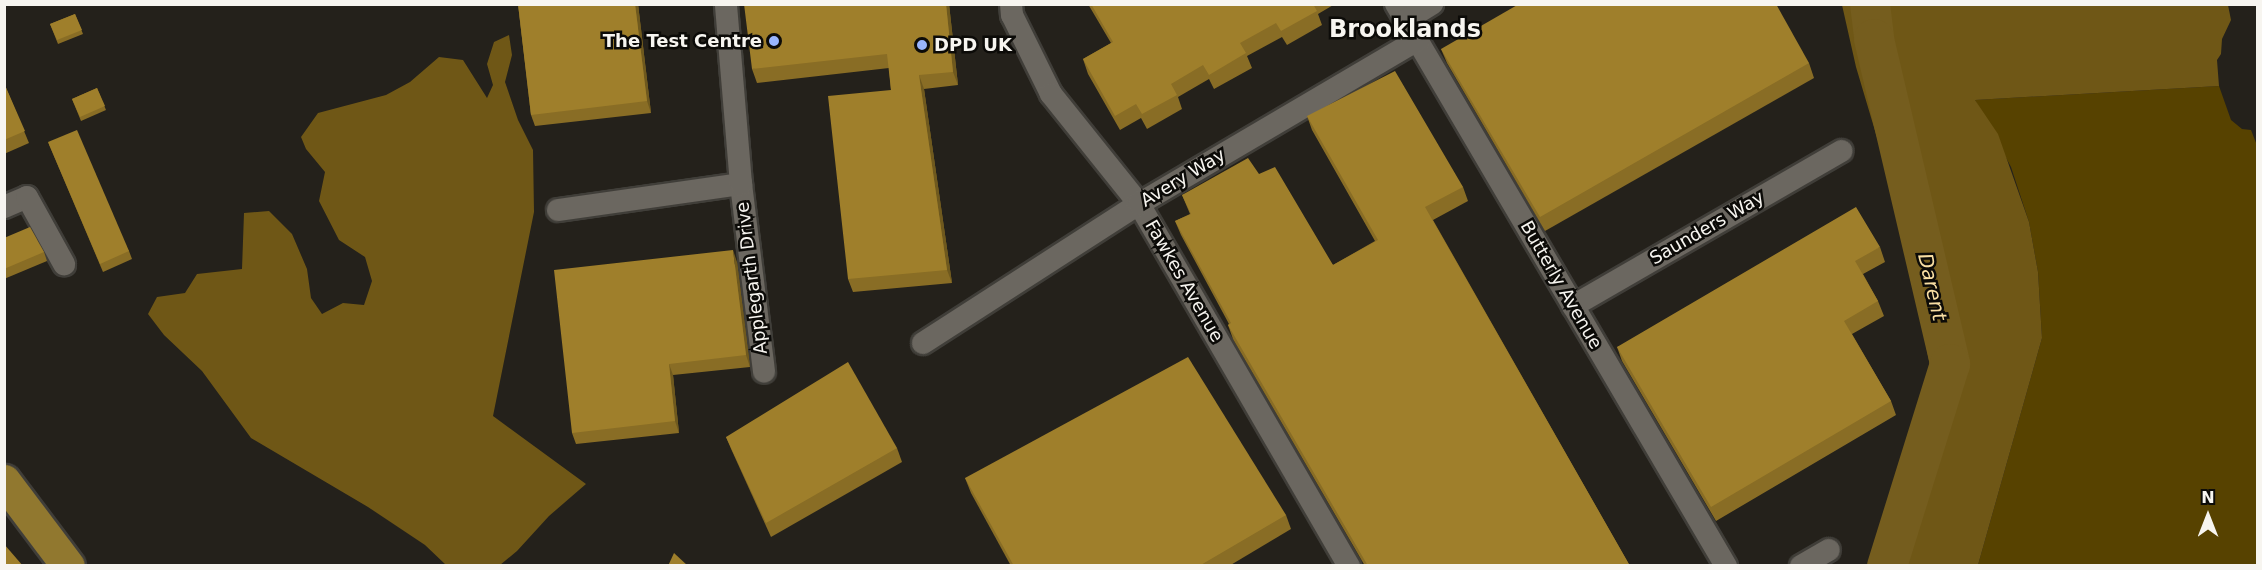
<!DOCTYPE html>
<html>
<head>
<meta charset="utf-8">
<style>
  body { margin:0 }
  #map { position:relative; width:2262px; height:570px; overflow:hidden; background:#24211b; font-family:"DejaVu Sans",sans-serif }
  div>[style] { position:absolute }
  .green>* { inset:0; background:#574200 }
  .forest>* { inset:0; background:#6f5716 }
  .river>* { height:40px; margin:-20px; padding:0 20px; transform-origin:20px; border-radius:20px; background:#755d1e }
  .roads { filter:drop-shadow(2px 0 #403e39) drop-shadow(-2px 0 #403e39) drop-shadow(0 2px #403e39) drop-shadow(0 -2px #403e39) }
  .minor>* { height:22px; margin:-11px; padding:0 11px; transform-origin:11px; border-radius:11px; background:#6b6760 }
  .primary>* { height:33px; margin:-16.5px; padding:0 16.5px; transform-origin:16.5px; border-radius:16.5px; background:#91782f }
  .wall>* { inset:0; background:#896d25 }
  .shaded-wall>* { inset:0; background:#6f591e }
  .building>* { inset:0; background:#9f7f2b }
  .dots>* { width:16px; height:16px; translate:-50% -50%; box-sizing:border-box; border:3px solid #0c0b08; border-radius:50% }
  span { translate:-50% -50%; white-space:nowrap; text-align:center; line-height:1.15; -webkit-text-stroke:5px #0c0b08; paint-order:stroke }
  .poi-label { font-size:18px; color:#f7f5f0; font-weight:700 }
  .right { translate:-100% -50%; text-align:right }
  .left { translate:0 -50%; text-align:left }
  .street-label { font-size:18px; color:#f7f5f0 }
  .water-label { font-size:20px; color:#f9dfa3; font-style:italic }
  .district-label { font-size:24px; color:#f7f5f0; font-weight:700 }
  .frame { position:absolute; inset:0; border:6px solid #f7f5f0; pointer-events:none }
  .north { position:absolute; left:2178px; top:486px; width:60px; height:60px; -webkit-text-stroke:4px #0c0b08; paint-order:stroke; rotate:0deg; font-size:16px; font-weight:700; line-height:24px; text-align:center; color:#f7f5f0 }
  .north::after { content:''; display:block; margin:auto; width:21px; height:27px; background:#f7f5f0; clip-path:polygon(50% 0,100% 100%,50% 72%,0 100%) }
</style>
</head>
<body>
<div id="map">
  <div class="green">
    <div style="clip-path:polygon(2219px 86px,2231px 120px,2242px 129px,2251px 130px,2258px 148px,2257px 565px,1978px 565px,2042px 338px,2038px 272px,2029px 222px,2011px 167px,1975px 100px)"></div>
  </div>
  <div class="forest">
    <div style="clip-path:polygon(1842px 5px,2228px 5px,2231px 20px,2222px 39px,2221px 54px,2217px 60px,2219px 86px,1975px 100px,1998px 134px,2029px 222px,2038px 272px,2042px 338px,1978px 565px,1873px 565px,1931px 371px,1901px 218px,1856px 67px)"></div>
    <div style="clip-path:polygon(509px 35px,512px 55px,505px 82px,518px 120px,533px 150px,534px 212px,493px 416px,586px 484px,549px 516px,517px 551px,500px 565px,446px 565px,425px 545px,368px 507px,251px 438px,202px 371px,164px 335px,148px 314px,157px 297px,185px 293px,197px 274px,242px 269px,244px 213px,269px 211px,292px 234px,307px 269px,311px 298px,322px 314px,343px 303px,364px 305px,372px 281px,365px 257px,339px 240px,319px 201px,325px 172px,306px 149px,301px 137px,318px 113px,386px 95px,410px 82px,439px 57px,463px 60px,487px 98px,493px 85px,487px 64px,494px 42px)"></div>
  </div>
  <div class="river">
    <div style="left:1870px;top:4px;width:35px;rotate:83deg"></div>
    <div style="left:1874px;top:39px;width:334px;rotate:76.8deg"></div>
    <div style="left:1950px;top:364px;width:212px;rotate:107.3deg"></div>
  </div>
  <div class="roads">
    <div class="minor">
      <div style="left:1011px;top:4px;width:11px;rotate:85deg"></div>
      <div style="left:1012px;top:15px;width:88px;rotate:63.7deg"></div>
      <div style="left:1051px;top:94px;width:141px;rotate:51.3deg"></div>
      <div style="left:1139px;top:204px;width:419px;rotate:59.9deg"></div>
      <div style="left:1396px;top:4px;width:652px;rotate:59.58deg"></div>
      <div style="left:1406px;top:20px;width:31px;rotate:-32deg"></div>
      <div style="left:741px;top:184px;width:189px;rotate:83deg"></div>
      <div style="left:4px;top:207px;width:25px;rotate:-23deg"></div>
      <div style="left:27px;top:197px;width:77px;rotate:61.1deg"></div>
      <div style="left:558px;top:210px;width:185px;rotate:-8.1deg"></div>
      <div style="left:741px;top:184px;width:181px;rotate:-94.8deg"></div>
      <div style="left:1573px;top:306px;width:310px;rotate:-30deg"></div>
      <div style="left:923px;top:343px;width:257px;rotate:-32.8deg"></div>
      <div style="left:1139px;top:204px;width:323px;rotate:-30.5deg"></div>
      <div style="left:1801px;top:566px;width:32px;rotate:-30deg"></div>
    </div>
    <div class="primary">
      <div style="left:4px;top:481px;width:106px;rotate:53deg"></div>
    </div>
  </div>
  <div class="wall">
    <div style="clip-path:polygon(518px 4px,638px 4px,651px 113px,535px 126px,531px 115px)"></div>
    <div style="clip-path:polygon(949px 4px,958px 85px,924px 89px,952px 283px,853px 292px,848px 279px,891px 90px,889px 68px,757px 83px,752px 69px)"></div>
    <div style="clip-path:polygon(1088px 4px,1335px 4px,1318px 14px,1322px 25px,1287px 45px,1282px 37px,1247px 56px,1252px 68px,1214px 89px,1209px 79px,1178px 97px,1182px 109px,1147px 129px,1141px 118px,1120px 130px,1088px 74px,1083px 59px,1111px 43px)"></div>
    <div style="clip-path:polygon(75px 14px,83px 34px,58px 44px,50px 24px)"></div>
    <div style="clip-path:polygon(1441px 49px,1809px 63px,1814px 78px,1545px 231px,1447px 63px)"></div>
    <div style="clip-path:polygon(4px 83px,29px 143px,4px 154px)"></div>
    <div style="clip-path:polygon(97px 88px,106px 110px,81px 121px,72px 99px)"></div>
    <div style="clip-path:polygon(1307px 116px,1463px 187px,1468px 201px,1433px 220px,1630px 566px,1365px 566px,1233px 339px,1228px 325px,1229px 324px,1181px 235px,1175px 221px,1190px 214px,1182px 195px,1259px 174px,1333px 265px,1375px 241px,1312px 130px)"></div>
    <div style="clip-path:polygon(48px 142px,129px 251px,132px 259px,103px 272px)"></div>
    <div style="clip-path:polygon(4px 238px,44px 252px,47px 261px,4px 279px)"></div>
    <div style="clip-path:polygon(1880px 247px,1885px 262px,1863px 274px,1878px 301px,1884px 316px,1852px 334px,1891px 401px,1896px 415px,1716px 521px,1622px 361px,1617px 347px)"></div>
    <div style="clip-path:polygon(737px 262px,750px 367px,673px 375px,679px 433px,576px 444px,572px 433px)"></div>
    <div style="clip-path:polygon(726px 437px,897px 448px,902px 462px,771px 537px,732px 451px)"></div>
    <div style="clip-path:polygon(965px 478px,1286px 515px,1291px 529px,1229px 566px,1011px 566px,971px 493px)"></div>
  </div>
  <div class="shaded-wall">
    <div style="clip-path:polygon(635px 4px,638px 4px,651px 113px,647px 101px)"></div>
    <div style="clip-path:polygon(946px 4px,949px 4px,958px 85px,953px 72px)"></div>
    <div style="clip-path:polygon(919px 75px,924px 89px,952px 283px,947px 270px)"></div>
    <div style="clip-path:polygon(733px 250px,737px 262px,750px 367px,746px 355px)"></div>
    <div style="clip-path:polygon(669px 364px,673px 375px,679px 433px,675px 421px)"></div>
  </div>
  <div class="building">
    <div style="clip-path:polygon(518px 4px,635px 4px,647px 101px,531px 115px)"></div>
    <div style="clip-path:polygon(744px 4px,946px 4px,953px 72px,919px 75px,947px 270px,848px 279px,828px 96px,891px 90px,887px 54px,752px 69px)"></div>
    <div style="clip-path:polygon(1091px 4px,1313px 4px,1317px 11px,1281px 31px,1276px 23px,1240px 43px,1246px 53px,1209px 75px,1203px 65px,1171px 84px,1177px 95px,1142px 114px,1136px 104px,1115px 116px,1083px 59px,1113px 42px)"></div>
    <div style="clip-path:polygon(1519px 4px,1776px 4px,1809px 63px,1540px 217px,1441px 49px)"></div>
    <div style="clip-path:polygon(75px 14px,82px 30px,57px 40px,50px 24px)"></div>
    <div style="clip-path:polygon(1395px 71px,1463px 187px,1425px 207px,1630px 566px,1368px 566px,1228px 325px,1231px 323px,1175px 221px,1191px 214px,1182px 195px,1248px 158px,1259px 174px,1275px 167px,1333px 265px,1378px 240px,1307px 116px)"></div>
    <div style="clip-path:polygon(4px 83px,25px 131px,4px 140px)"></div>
    <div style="clip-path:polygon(97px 88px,105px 106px,80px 117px,72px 99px)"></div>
    <div style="clip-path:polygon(77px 130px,129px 251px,100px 264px,48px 142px)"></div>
    <div style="clip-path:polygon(1856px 207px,1880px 247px,1855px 261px,1878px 301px,1844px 321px,1891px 401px,1711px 507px,1617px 347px)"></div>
    <div style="clip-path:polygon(30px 227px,44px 252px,4px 269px,4px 238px)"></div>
    <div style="clip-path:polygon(733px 250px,746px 355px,669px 364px,675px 421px,572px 433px,554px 270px)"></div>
    <div style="clip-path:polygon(1188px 357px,1286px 515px,1199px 566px,1014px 566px,965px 478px)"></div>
    <div style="clip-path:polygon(848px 362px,897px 448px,766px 523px,726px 437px)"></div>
    <div style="clip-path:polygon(4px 544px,23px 566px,4px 566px)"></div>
    <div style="clip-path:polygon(674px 553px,688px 566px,668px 566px)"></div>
  </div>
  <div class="dots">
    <div style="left:774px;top:41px;background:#99b5fd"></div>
    <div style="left:922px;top:45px;background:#99b5fd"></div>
  </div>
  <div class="poi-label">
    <span class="right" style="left:762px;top:41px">The Test Centre</span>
    <span class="left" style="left:934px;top:45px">DPD UK</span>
  </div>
  <div class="street-label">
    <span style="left:1183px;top:178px;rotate:-31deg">Avery Way</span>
    <span style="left:1707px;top:228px;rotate:-30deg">Saunders Way</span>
    <span style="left:752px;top:278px;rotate:-97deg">Applegarth Drive</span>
    <span style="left:1184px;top:281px;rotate:60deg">Fawkes Avenue</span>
    <span style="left:1561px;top:285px;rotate:60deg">Butterly Avenue</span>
  </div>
  <div class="water-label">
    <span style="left:1932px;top:287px;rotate:77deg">Darent</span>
  </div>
  <div class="district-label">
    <span style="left:1405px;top:30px">Brooklands</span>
  </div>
  <div class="frame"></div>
  <div class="north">N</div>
</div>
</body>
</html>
